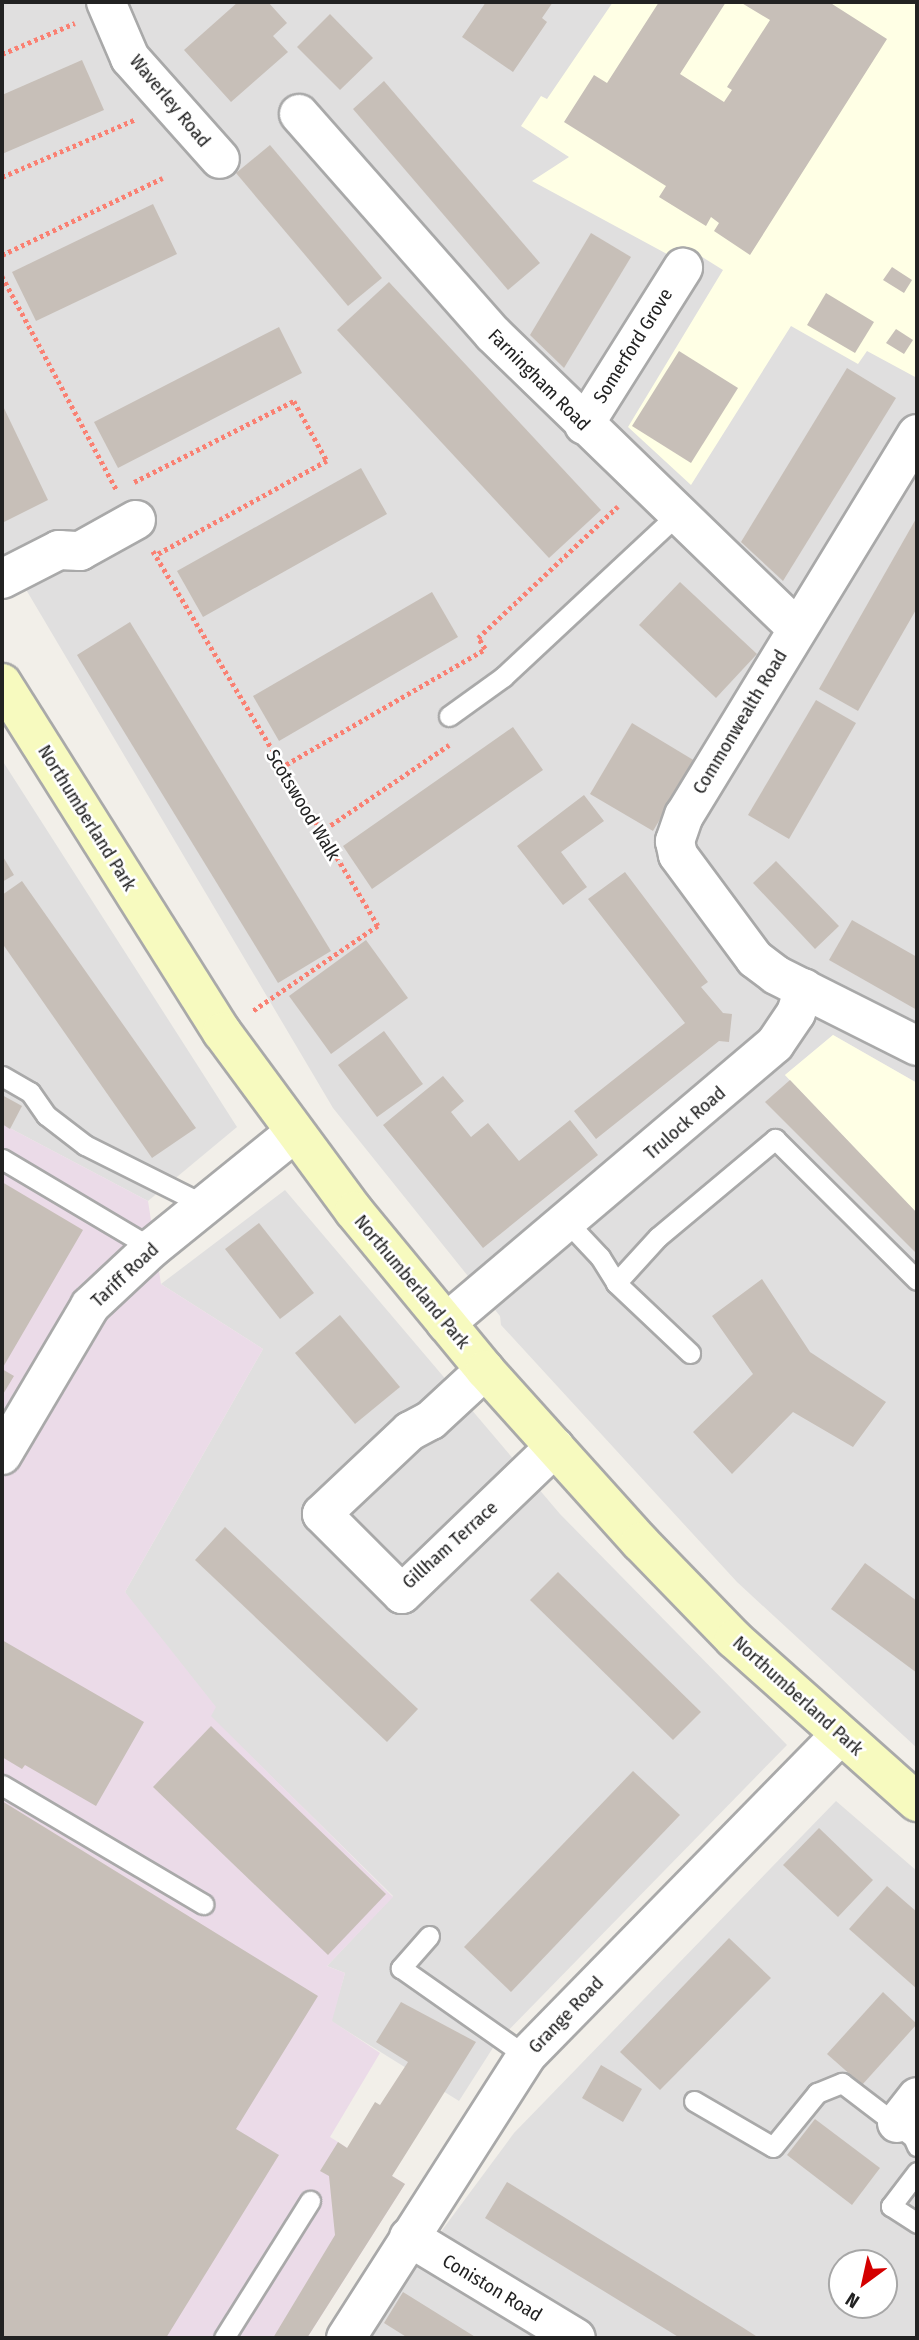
<!DOCTYPE html>
<html>
<head>
<meta charset="utf-8">
<style>
  body { margin:0 }
  #map { position:relative; width:919px; height:2340px; overflow:hidden; background:#f2efe9; font-family:"Fira Sans Condensed",sans-serif }
  div>[style] { position:absolute }
  .residential>* { inset:0; background:#e0dfdf }
  .industrial>* { inset:0; background:#ebdbe8 }
  .education>* { inset:0; background:#ffffe5 }
  .building>* { inset:0; background:#c7bfb8 }
  .path>* { height:4.5px; margin-top:-2.25px; transform-origin:0; background:repeating-linear-gradient(90deg,#fa8072 0 3.5px,transparent 0 7px) }
  .roads { filter:drop-shadow(2px 0 #a9a9a9) drop-shadow(-2px 0 #a9a9a9) drop-shadow(0 2px #a9a9a9) drop-shadow(0 -2px #a9a9a9) }
  .lane>* { height:19px; margin:-9.5px; padding:0 9.5px; transform-origin:9.5px; border-radius:9.5px; background:#fff }
  .street>* { height:38px; margin:-19px; padding:0 19px; transform-origin:19px; border-radius:19px; background:#fff }
  .secondary>* { height:38px; margin:-19px; padding:0 19px; transform-origin:19px; border-radius:19px; background:#f7fabf }
  span { translate:-50% -50%; white-space:nowrap; text-align:center; line-height:1.15; -webkit-text-stroke:5px #fff; paint-order:stroke }
  .street-label { font-size:19px; color:#222 }
  .frame { position:absolute; inset:0; border:4px solid #222; pointer-events:none }
  .north { position:absolute; left:828px; top:2249px; width:70px; height:70px; box-sizing:border-box; background:#fff; border:2px solid #a7a7a7; border-radius:50%; rotate:213deg; font-size:19px; font-weight:700; line-height:28px; text-align:center; color:#222 }
  .north::after { content:''; display:block; margin:auto; width:24px; height:32px; background:#d40000; clip-path:polygon(50% 0,100% 100%,50% 72%,0 100%) }
</style>
</head>
<body>
<div id="map">
  <div class="residential">
    <div style="clip-path:polygon(2px 2px,917px 2px,917px 1083px,833px 1035px,785px 1075px,917px 1213px,917px 1748px,737px 1582px,501px 1325px,500px 1316px,333px 1108px,2px 549px)"></div>
    <div style="clip-path:polygon(2px 760px,237px 1127px,148px 1201px,2px 1124px)"></div>
    <div style="clip-path:polygon(285px 1190px,560px 1514px,787px 1745px,496px 2043px,459px 2101px,331px 2021px,345px 1973px,327px 1966px,393px 1896px,210px 1716px,125px 1592px,263px 1349px,161px 1284px)"></div>
    <div style="clip-path:polygon(evenodd,836px 1801px,917px 1871px,917px 2338px,371px 2338px,400px 2287px,514px 2133px,836px 1801px,842px 2263px,884px 2263px,884px 2305px,842px 2305px,842px 2263px)"></div>
  </div>
  <div class="industrial">
    <div style="clip-path:polygon(2px 1124px,148px 1201px,161px 1284px,263px 1349px,125px 1592px,216px 1707px,211px 1716px,393px 1897px,327px 1966px,345px 1973px,332px 2021px,380px 2053px,330px 2137px,405px 2184px,307px 2338px,2px 2338px)"></div>
  </div>
  <div class="education">
    <div style="clip-path:polygon(613px 2px,917px 2px,917px 378px,867px 351px,858px 364px,791px 326px,691px 485px,628px 427px,723px 270px,699px 255px,691px 267px,532px 181px,569px 157px,521px 126px,541px 96px,547px 99px)"></div>
    <div style="clip-path:polygon(833px 1035px,917px 1083px,917px 1213px,785px 1075px)"></div>
  </div>
  <div class="building">
    <div style="clip-path:polygon(238px 2px,268px 2px,287px 23px,273px 36px,288px 52px,231px 102px,184px 50px)"></div>
    <div style="clip-path:polygon(486px 2px,553px 2px,542px 18px,547px 22px,513px 72px,462px 37px)"></div>
    <div style="clip-path:polygon(659px 2px,726px 2px,680px 74px,724px 102px,732px 90px,727px 87px,770px 20px,740px 2px,829px 2px,887px 39px,750px 255px,714px 231px,719px 223px,711px 217px,706px 226px,659px 197px,666px 186px,564px 122px,594px 75px,607px 83px)"></div>
    <div style="clip-path:polygon(330px 14px,373px 58px,340px 90px,297px 47px)"></div>
    <div style="clip-path:polygon(82px 60px,104px 110px,2px 154px,2px 95px)"></div>
    <div style="clip-path:polygon(384px 81px,540px 263px,508px 290px,353px 109px)"></div>
    <div style="clip-path:polygon(270px 145px,382px 278px,348px 306px,236px 173px)"></div>
    <div style="clip-path:polygon(153px 204px,177px 254px,36px 321px,12px 272px)"></div>
    <div style="clip-path:polygon(591px 233px,631px 257px,564px 368px,530px 335px)"></div>
    <div style="clip-path:polygon(892px 267px,912px 280px,904px 293px,883px 280px)"></div>
    <div style="clip-path:polygon(389px 282px,601px 510px,549px 558px,337px 330px)"></div>
    <div style="clip-path:polygon(826px 293px,874px 322px,855px 353px,807px 325px)"></div>
    <div style="clip-path:polygon(279px 327px,302px 373px,118px 468px,94px 422px)"></div>
    <div style="clip-path:polygon(896px 329px,913px 340px,904px 354px,886px 343px)"></div>
    <div style="clip-path:polygon(679px 351px,738px 388px,691px 463px,632px 426px)"></div>
    <div style="clip-path:polygon(847px 368px,896px 398px,783px 581px,741px 542px)"></div>
    <div style="clip-path:polygon(2px 404px,48px 500px,2px 523px)"></div>
    <div style="clip-path:polygon(361px 468px,387px 514px,203px 617px,177px 571px)"></div>
    <div style="clip-path:polygon(917px 517px,917px 608px,858px 711px,819px 689px)"></div>
    <div style="clip-path:polygon(680px 582px,757px 654px,716px 698px,639px 625px)"></div>
    <div style="clip-path:polygon(432px 592px,458px 637px,279px 741px,253px 696px)"></div>
    <div style="clip-path:polygon(130px 622px,331px 951px,278px 983px,77px 655px)"></div>
    <div style="clip-path:polygon(816px 700px,856px 723px,789px 839px,748px 815px)"></div>
    <div style="clip-path:polygon(632px 723px,695px 761px,653px 831px,590px 794px)"></div>
    <div style="clip-path:polygon(513px 727px,543px 770px,372px 889px,343px 846px)"></div>
    <div style="clip-path:polygon(584px 795px,604px 821px,561px 852px,587px 887px,563px 905px,517px 846px)"></div>
    <div style="clip-path:polygon(2px 855px,14px 875px,2px 882px)"></div>
    <div style="clip-path:polygon(776px 861px,839px 926px,815px 949px,753px 883px)"></div>
    <div style="clip-path:polygon(625px 872px,708px 982px,701px 987px,723px 1013px,732px 1014px,729px 1042px,719px 1041px,596px 1139px,574px 1111px,685px 1023px,588px 899px)"></div>
    <div style="clip-path:polygon(22px 881px,196px 1128px,152px 1158px,2px 943px,2px 895px)"></div>
    <div style="clip-path:polygon(852px 920px,917px 957px,917px 1010px,829px 960px)"></div>
    <div style="clip-path:polygon(366px 940px,408px 998px,331px 1054px,289px 996px)"></div>
    <div style="clip-path:polygon(384px 1031px,423px 1084px,377px 1117px,338px 1065px)"></div>
    <div style="clip-path:polygon(443px 1076px,464px 1101px,451px 1112px,471px 1137px,488px 1123px,519px 1161px,570px 1120px,598px 1155px,483px 1248px,383px 1125px)"></div>
    <div style="clip-path:polygon(790px 1080px,917px 1213px,917px 1254px,765px 1102px)"></div>
    <div style="clip-path:polygon(2px 1095px,22px 1106px,10px 1129px,2px 1124px)"></div>
    <div style="clip-path:polygon(2px 1182px,83px 1230px,2px 1369px,14px 1376px,2px 1396px)"></div>
    <div style="clip-path:polygon(259px 1223px,314px 1293px,280px 1319px,225px 1249px)"></div>
    <div style="clip-path:polygon(762px 1279px,810px 1352px,886px 1402px,853px 1447px,793px 1412px,732px 1474px,693px 1432px,753px 1374px,712px 1316px)"></div>
    <div style="clip-path:polygon(340px 1315px,400px 1387px,355px 1424px,295px 1353px)"></div>
    <div style="clip-path:polygon(225px 1527px,418px 1709px,387px 1742px,195px 1560px)"></div>
    <div style="clip-path:polygon(865px 1563px,917px 1601px,917px 1673px,831px 1609px)"></div>
    <div style="clip-path:polygon(558px 1572px,701px 1712px,673px 1740px,530px 1600px)"></div>
    <div style="clip-path:polygon(2px 1640px,144px 1722px,96px 1806px,25px 1765px,22px 1769px,2px 1757px)"></div>
    <div style="clip-path:polygon(211px 1726px,386px 1894px,328px 1955px,153px 1787px)"></div>
    <div style="clip-path:polygon(633px 1771px,680px 1815px,511px 1992px,464px 1947px)"></div>
    <div style="clip-path:polygon(2px 1801px,318px 1996px,236px 2129px,279px 2155px,166px 2338px,2px 2338px)"></div>
    <div style="clip-path:polygon(819px 1828px,873px 1880px,838px 1917px,783px 1865px)"></div>
    <div style="clip-path:polygon(887px 1886px,917px 1912px,917px 1989px,849px 1929px)"></div>
    <div style="clip-path:polygon(729px 1938px,771px 1978px,660px 2090px,620px 2052px)"></div>
    <div style="clip-path:polygon(883px 1992px,917px 2024px,862px 2085px,827px 2054px)"></div>
    <div style="clip-path:polygon(401px 2002px,476px 2042px,392px 2176px,405px 2184px,307px 2338px,273px 2338px,335px 2235px,329px 2176px,320px 2171px,338px 2142px,347px 2148px,375px 2102px,380px 2105px,408px 2062px,376px 2042px)"></div>
    <div style="clip-path:polygon(601px 2065px,642px 2089px,623px 2122px,582px 2098px)"></div>
    <div style="clip-path:polygon(815px 2119px,880px 2168px,852px 2205px,787px 2155px)"></div>
    <div style="clip-path:polygon(507px 2182px,742px 2327px,759px 2338px,680px 2338px,485px 2218px)"></div>
    <div style="clip-path:polygon(403px 2292px,448px 2320px,477px 2338px,408px 2338px,384px 2323px)"></div>
  </div>
  <div class="path">
    <div style="left:2px;top:54px;width:79px;rotate:-23deg"></div>
    <div style="left:2px;top:177px;width:146px;rotate:-23.4deg"></div>
    <div style="left:2px;top:255px;width:178px;rotate:-25.6deg"></div>
    <div style="left:2px;top:276px;width:242px;rotate:61.8deg"></div>
    <div style="left:134px;top:482px;width:179px;rotate:-26.9deg"></div>
    <div style="left:294px;top:401px;width:68px;rotate:61.2deg"></div>
    <div style="left:327px;top:461px;width:194px;rotate:151.1deg"></div>
    <div style="left:153px;top:551px;width:437px;rotate:59deg"></div>
    <div style="left:378px;top:926px;width:153px;rotate:145.7deg"></div>
    <div style="left:280px;top:768px;width:237px;rotate:-30.1deg"></div>
    <div style="left:485px;top:649px;width:13px;rotate:-122deg"></div>
    <div style="left:478px;top:638px;width:192px;rotate:-43.3deg"></div>
    <div style="left:319px;top:833px;width:157px;rotate:-34.1deg"></div>
  </div>
  <div class="roads">
    <div class="lane">
      <div style="left:449px;top:716px;width:67px;rotate:-35.8deg"></div>
      <div style="left:503px;top:677px;width:238px;rotate:-43deg"></div>
      <div style="left:2px;top:1076px;width:32px;rotate:30deg"></div>
      <div style="left:30px;top:1092px;width:28px;rotate:55deg"></div>
      <div style="left:46px;top:1115px;width:49px;rotate:37.6deg"></div>
      <div style="left:85px;top:1145px;width:134px;rotate:26.6deg"></div>
      <div style="left:2px;top:1159px;width:174px;rotate:30.7deg"></div>
      <div style="left:568px;top:1223px;width:47px;rotate:46.7deg"></div>
      <div style="left:600px;top:1257px;width:31px;rotate:58deg"></div>
      <div style="left:616px;top:1283px;width:102px;rotate:43.4deg"></div>
      <div style="left:616px;top:1283px;width:62px;rotate:-47.6deg"></div>
      <div style="left:658px;top:1237px;width:153px;rotate:-39.9deg"></div>
      <div style="left:775px;top:1139px;width:200px;rotate:44.8deg"></div>
      <div style="left:2px;top:1785px;width:234px;rotate:30.6deg"></div>
      <div style="left:429px;top:1936px;width:43px;rotate:131.2deg"></div>
      <div style="left:401px;top:1968px;width:153px;rotate:35.1deg"></div>
      <div style="left:694px;top:2101px;width:91px;rotate:30.2deg"></div>
      <div style="left:773px;top:2147px;width:70px;rotate:-50.8deg"></div>
      <div style="left:817px;top:2093px;width:27px;rotate:-22deg"></div>
      <div style="left:842px;top:2083px;width:89px;rotate:37.3deg"></div>
      <div style="left:913px;top:2137px;width:10px;rotate:66deg"></div>
      <div style="left:917px;top:2172px;width:43px;rotate:127.4deg"></div>
      <div style="left:891px;top:2206px;width:31px;rotate:33deg"></div>
      <div style="left:224px;top:2338px;width:162px;rotate:-57.9deg"></div>
    </div>
    <div class="street">
      <div style="left:106px;top:2px;width:61px;rotate:66.8deg"></div>
      <div style="left:130px;top:58px;width:135px;rotate:48.3deg"></div>
      <div style="left:299px;top:114px;width:293px;rotate:48.6deg"></div>
      <div style="left:493px;top:334px;width:422px;rotate:44.1deg"></div>
      <div style="left:584px;top:425px;width:186px;rotate:-57.8deg"></div>
      <div style="left:917px;top:434px;width:447px;rotate:121.4deg"></div>
      <div style="left:684px;top:815px;width:28px;rotate:109deg"></div>
      <div style="left:675px;top:841px;width:14px;rotate:78deg"></div>
      <div style="left:678px;top:855px;width:129px;rotate:53.5deg"></div>
      <div style="left:755px;top:959px;width:26px;rotate:37deg"></div>
      <div style="left:776px;top:975px;width:158px;rotate:26.7deg"></div>
      <div style="left:2px;top:579px;width:64px;rotate:-27deg"></div>
      <div style="left:59px;top:550px;width:21px;rotate:3deg"></div>
      <div style="left:80px;top:551px;width:64px;rotate:-29deg"></div>
      <div style="left:446px;top:1323px;width:431px;rotate:-40.3deg"></div>
      <div style="left:775px;top:1044px;width:37px;rotate:-56deg"></div>
      <div style="left:796px;top:1013px;width:26px;rotate:-72deg"></div>
      <div style="left:485px;top:1370px;width:74px;rotate:137.2deg"></div>
      <div style="left:431px;top:1420px;width:24px;rotate:152deg"></div>
      <div style="left:410px;top:1431px;width:121px;rotate:136.7deg"></div>
      <div style="left:322px;top:1514px;width:113px;rotate:45deg"></div>
      <div style="left:402px;top:1594px;width:212px;rotate:-43.9deg"></div>
      <div style="left:2px;top:1455px;width:173px;rotate:-59.4deg"></div>
      <div style="left:90px;top:1306px;width:85px;rotate:-43.1deg"></div>
      <div style="left:152px;top:1248px;width:183px;rotate:-39deg"></div>
      <div style="left:897px;top:2123px;width:33px;rotate:-52deg"></div>
      <div style="left:409px;top:2237px;width:195px;rotate:31.2deg"></div>
      <div style="left:346px;top:2338px;width:335px;rotate:-57.4deg"></div>
      <div style="left:526px;top:2056px;width:449px;rotate:-45.6deg"></div>
    </div>
    <div class="secondary">
      <div style="left:2px;top:683px;width:413px;rotate:57.8deg"></div>
      <div style="left:222px;top:1032px;width:222px;rotate:53.6deg"></div>
      <div style="left:354px;top:1211px;width:206px;rotate:50.5deg"></div>
      <div style="left:485px;top:1370px;width:232px;rotate:48deg"></div>
      <div style="left:640px;top:1542px;width:135px;rotate:45.9deg"></div>
      <div style="left:734px;top:1639px;width:245px;rotate:41.7deg"></div>
    </div>
  </div>
  <div class="street-label">
    <span style="left:170px;top:101px;rotate:50deg">Waverley Road</span>
    <span style="left:633px;top:346px;rotate:-58deg">Somerford Grove</span>
    <span style="left:539px;top:380px;rotate:45deg">Farningham Road</span>
    <span style="left:740px;top:722px;rotate:-59deg">Commonwealth Road</span>
    <span style="left:303px;top:805px;rotate:59deg">Scotswood Walk</span>
    <span style="left:87px;top:818px;rotate:58deg">Northumberland Park</span>
    <span style="left:685px;top:1123px;rotate:-41deg">Trulock Road</span>
    <span style="left:125px;top:1275px;rotate:-43deg">Tariff Road</span>
    <span style="left:412px;top:1282px;rotate:50deg">Northumberland Park</span>
    <span style="left:450px;top:1545px;rotate:-42deg">Gillham Terrace</span>
    <span style="left:798px;top:1696px;rotate:42deg">Northumberland Park</span>
    <span style="left:566px;top:2015px;rotate:-46deg">Grange Road</span>
    <span style="left:492px;top:2288px;rotate:31deg">Coniston Road</span>
  </div>
  <div class="frame"></div>
  <div class="north">N</div>
</div>
</body>
</html>
